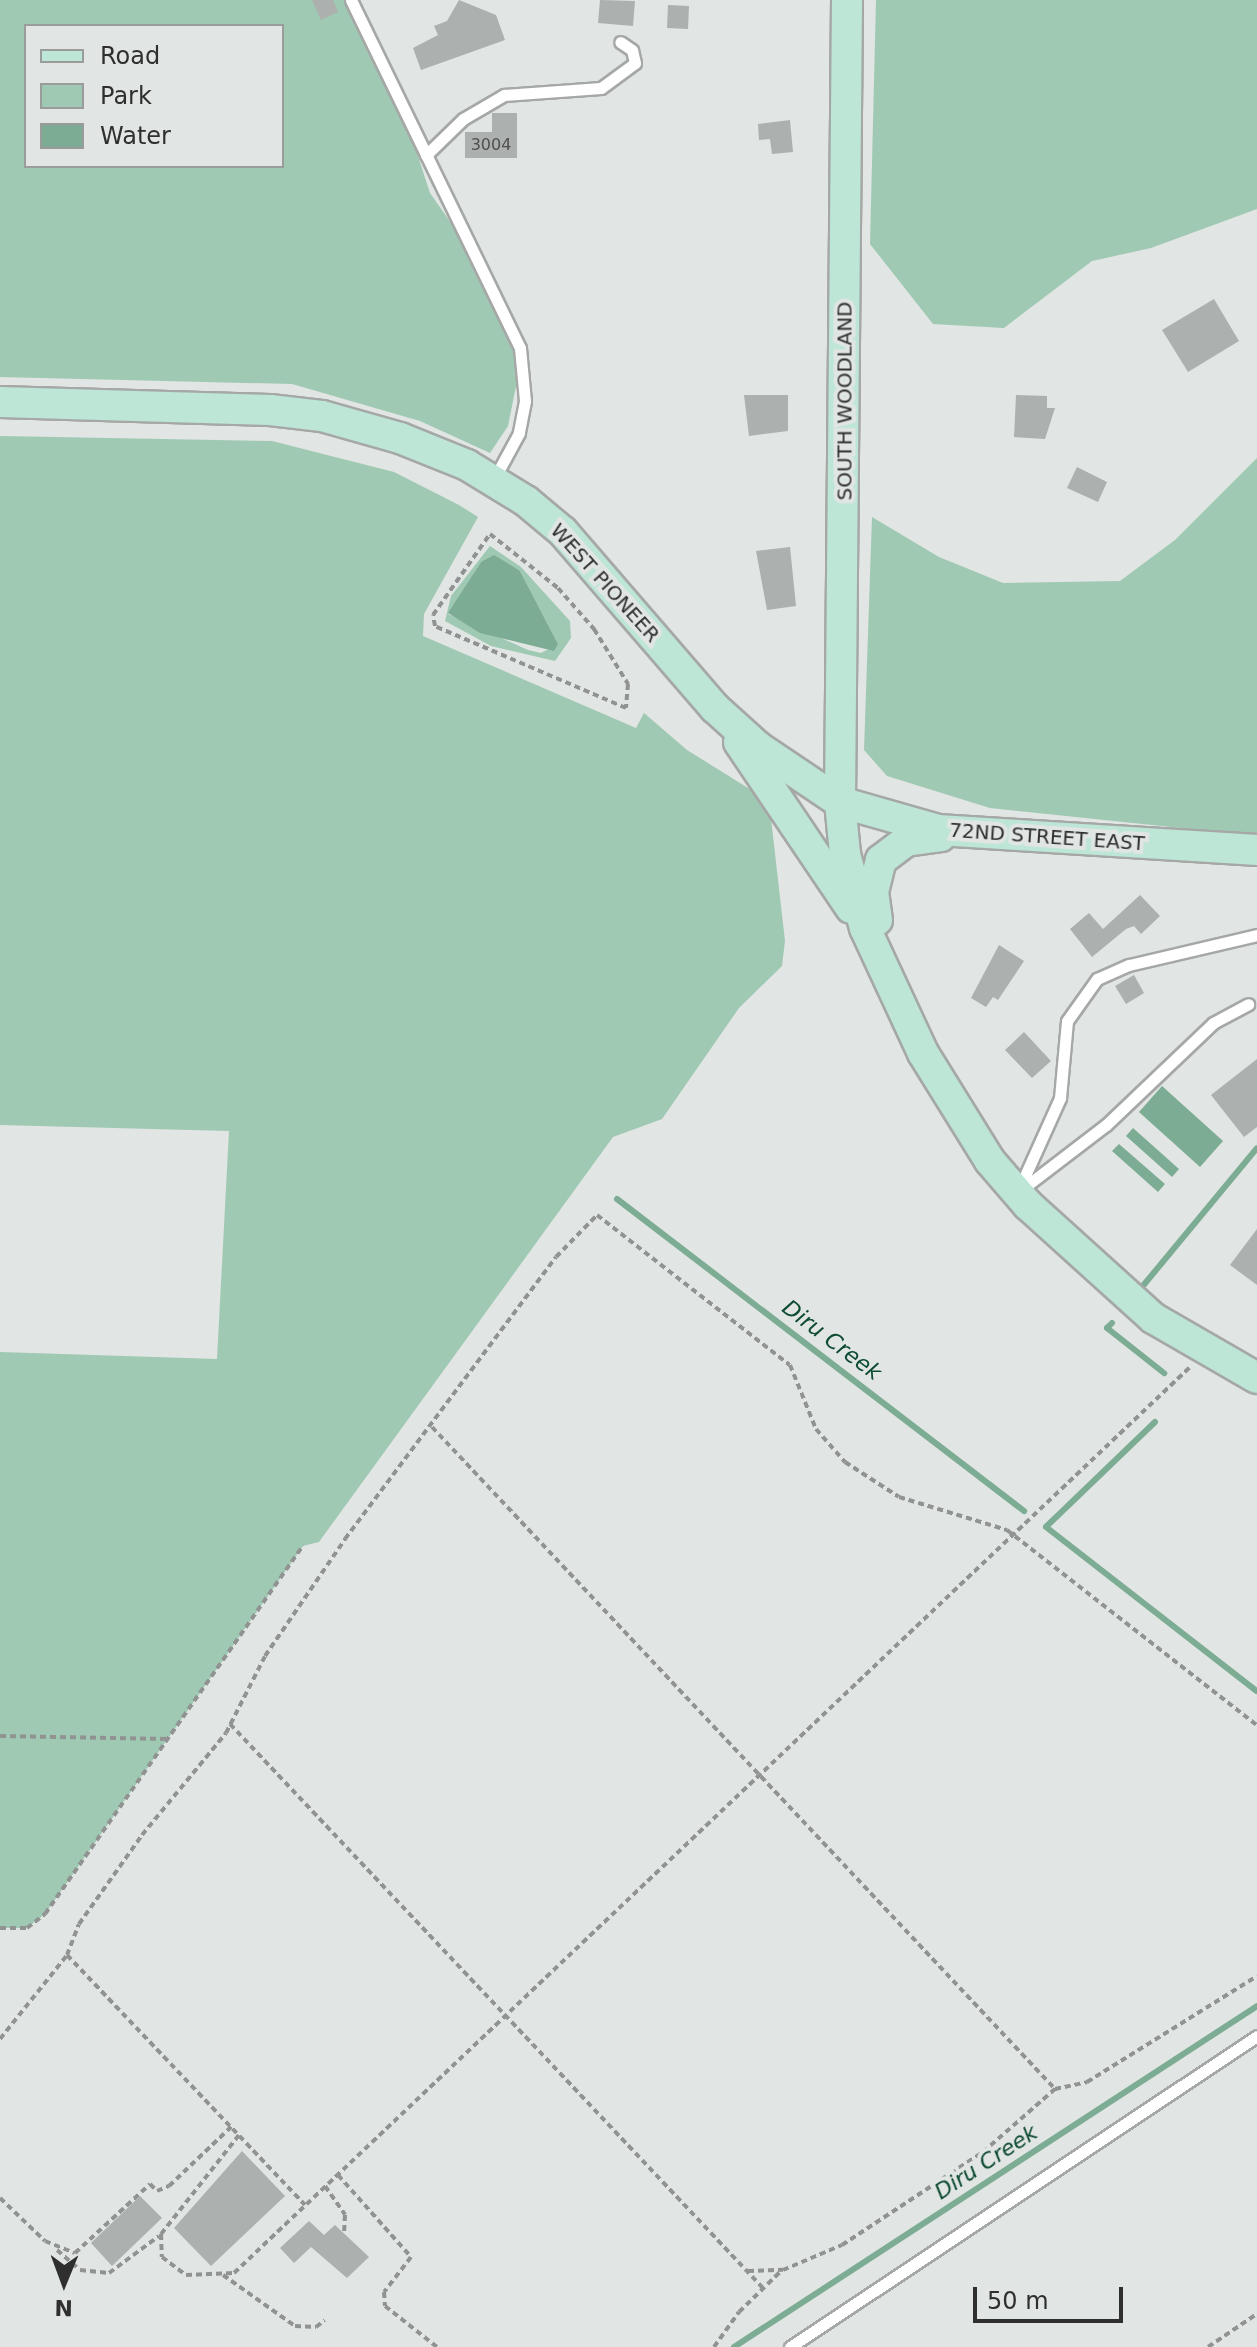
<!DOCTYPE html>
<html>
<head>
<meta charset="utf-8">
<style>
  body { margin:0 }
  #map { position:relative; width:1257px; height:2347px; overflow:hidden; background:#e1e5e3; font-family:"DejaVu Sans",sans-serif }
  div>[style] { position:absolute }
  .green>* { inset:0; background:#9fc9b3 }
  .water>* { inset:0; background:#7cac93 }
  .stream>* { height:6px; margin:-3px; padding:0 3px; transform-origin:3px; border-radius:3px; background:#7cac93 }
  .building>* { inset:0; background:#acb0ae }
  .path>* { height:4px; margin-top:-2px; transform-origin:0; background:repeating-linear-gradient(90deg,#909391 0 6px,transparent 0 10px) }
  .roads { filter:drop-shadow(2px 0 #a5a8a6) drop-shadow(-2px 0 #a5a8a6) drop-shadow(0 2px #a5a8a6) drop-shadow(0 -2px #a5a8a6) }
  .lane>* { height:11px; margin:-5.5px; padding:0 5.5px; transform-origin:5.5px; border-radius:5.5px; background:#fff }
  .secondary>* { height:30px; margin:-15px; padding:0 15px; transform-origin:15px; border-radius:15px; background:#bde6d6 }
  span { translate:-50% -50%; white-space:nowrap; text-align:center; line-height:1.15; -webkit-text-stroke:8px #e1e5e3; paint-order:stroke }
  .number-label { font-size:16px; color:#4e4f4e }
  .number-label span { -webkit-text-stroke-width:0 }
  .street-label { font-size:20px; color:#2e2f2e }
  .water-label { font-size:22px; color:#0d4b32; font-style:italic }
  .legend { position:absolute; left:24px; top:24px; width:260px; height:144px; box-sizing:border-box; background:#e1e5e3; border:2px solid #999c9b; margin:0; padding:10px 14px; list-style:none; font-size:24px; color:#2e2f2e }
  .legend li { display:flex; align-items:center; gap:16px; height:40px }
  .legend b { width:40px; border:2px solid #999c9b }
  .north { position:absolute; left:24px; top:2243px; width:80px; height:80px; -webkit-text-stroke:6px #e1e5e3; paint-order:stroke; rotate:181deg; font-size:22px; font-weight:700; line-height:32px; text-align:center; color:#2e2f2e }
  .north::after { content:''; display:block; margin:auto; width:28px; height:36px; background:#2e2f2e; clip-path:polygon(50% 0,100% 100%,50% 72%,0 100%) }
  .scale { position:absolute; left:973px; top:2287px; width:150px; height:36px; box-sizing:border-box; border:4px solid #2e2f2e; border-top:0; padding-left:10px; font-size:24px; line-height:28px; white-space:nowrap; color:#2e2f2e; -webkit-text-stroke:6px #e1e5e3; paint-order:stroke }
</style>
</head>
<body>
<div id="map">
  <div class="green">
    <div style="clip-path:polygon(evenodd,0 0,344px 0,415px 147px,430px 193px,458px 233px,520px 366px,508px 426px,490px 453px,420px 421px,292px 384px,0 377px,0 0,26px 26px,282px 26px,282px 166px,26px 166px,26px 26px)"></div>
    <div style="clip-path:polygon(876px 0,1257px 0,1257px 209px,1151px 248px,1092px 261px,1004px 328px,933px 324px,870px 244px)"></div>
    <div style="clip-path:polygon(0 436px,272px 441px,394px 472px,459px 505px,478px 517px,424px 614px,423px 636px,636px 728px,644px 713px,687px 750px,769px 801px,785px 941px,782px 966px,739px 1008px,662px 1119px,613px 1137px,319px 1542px,303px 1546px,45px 1914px,27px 1928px,0 1928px,0 1352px,217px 1359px,229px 1131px,0 1125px)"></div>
    <div style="clip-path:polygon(1257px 458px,1257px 836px,990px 808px,887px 776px,864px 750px,872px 517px,939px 557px,1003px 583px,1120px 581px,1175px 540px)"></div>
    <div style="clip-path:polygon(evenodd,490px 546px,521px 567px,570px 621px,571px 638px,555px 661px,491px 646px,445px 621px,451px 596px,490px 546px,481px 562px,520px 571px,558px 644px,541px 653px,528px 650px,448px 614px,481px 562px)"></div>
  </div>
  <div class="water">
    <div style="clip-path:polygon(494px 555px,520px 571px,558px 644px,554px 651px,480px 633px,448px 613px,481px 562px)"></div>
    <div style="clip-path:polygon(1162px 1086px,1223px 1141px,1200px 1167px,1139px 1112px)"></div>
    <div style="clip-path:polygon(1133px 1128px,1179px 1169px,1172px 1177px,1126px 1136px)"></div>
    <div style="clip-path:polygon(1119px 1144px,1165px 1184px,1158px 1192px,1112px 1151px)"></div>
  </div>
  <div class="stream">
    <div style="left:617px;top:1199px;width:513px;rotate:37.47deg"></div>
    <div style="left:1142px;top:1287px;width:180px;rotate:-50.4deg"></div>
    <div style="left:1112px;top:1323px;width:7px;rotate:135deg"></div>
    <div style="left:1107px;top:1328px;width:73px;rotate:38.3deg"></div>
    <div style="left:1155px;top:1422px;width:151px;rotate:136.1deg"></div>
    <div style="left:1046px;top:1527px;width:267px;rotate:37.9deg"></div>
    <div style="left:734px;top:2347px;width:624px;rotate:-33.1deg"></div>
  </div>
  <div class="building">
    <div style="clip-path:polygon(312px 0,333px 0,338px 12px,321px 20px)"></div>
    <div style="clip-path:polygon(459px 0,496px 15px,505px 40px,421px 70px,413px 48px,438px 35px,434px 26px,447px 21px)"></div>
    <div style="clip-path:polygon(600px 0,635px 1px,633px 26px,598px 23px)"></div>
    <div style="clip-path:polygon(668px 5px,689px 6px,688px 29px,667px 28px)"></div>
    <div style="clip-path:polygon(492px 113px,517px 113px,517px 158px,465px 158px,465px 132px,492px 132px)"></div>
    <div style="clip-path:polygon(790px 120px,793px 152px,772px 154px,770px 139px,759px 140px,758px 124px)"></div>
    <div style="clip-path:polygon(1214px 299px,1239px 341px,1188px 372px,1162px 330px)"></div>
    <div style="clip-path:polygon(744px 395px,788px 395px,788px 431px,749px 436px)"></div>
    <div style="clip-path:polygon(1016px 395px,1047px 396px,1047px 408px,1055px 408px,1045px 439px,1014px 437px)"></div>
    <div style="clip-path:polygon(1077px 467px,1107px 482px,1098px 502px,1067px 488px)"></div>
    <div style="clip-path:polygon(790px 547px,796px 606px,767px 610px,756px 551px)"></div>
    <div style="clip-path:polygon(1140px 895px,1160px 916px,1141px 934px,1134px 926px,1126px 929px,1092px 957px,1070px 929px,1089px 913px,1103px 929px)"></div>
    <div style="clip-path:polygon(999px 945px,1024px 961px,998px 1000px,993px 997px,986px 1007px,971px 998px)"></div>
    <div style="clip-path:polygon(1134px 975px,1144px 993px,1126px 1004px,1115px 986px)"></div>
    <div style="clip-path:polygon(1024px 1032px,1051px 1061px,1032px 1078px,1005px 1050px)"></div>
    <div style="clip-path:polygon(1257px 1059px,1257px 1127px,1244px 1137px,1211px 1095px)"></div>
    <div style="clip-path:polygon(1257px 1229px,1257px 1285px,1230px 1265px)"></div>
    <div style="clip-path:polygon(242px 2151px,285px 2196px,211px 2266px,174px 2228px)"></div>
    <div style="clip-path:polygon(140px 2196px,162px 2218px,112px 2266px,91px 2243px)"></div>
    <div style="clip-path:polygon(309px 2221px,324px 2235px,335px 2225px,369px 2257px,347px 2278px,311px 2247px,294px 2263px,280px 2248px)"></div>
  </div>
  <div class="path">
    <div style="left:490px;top:534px;width:87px;rotate:38.5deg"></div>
    <div style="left:558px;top:588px;width:55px;rotate:48.7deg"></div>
    <div style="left:594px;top:629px;width:65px;rotate:58.3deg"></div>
    <div style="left:628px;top:684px;width:24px;rotate:95deg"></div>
    <div style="left:626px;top:708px;width:208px;rotate:-156.8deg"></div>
    <div style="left:435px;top:626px;width:11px;rotate:-100deg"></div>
    <div style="left:433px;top:615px;width:99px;rotate:-54.9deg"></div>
    <div style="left:432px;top:1427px;width:909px;rotate:46.74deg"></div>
    <div style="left:1055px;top:2089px;width:33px;rotate:-12deg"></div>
    <div style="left:1087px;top:2082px;width:200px;rotate:-31.9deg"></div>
    <div style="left:230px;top:1724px;width:775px;rotate:46.62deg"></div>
    <div style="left:0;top:1736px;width:169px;rotate:1deg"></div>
    <div style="left:0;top:1928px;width:27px"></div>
    <div style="left:27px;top:1928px;width:23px;rotate:-38deg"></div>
    <div style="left:45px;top:1914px;width:450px;rotate:-55deg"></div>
    <div style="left:67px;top:1955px;width:345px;rotate:46.4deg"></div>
    <div style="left:0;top:2039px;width:107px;rotate:-51.4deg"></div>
    <div style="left:67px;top:1955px;width:33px;rotate:-69deg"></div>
    <div style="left:79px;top:1924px;width:109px;rotate:-54.7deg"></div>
    <div style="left:142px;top:1835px;width:132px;rotate:-50.5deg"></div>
    <div style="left:226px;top:1733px;width:86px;rotate:-63.1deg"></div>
    <div style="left:265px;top:1656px;width:142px;rotate:-55.6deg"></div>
    <div style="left:345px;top:1539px;width:352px;rotate:-53.2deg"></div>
    <div style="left:556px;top:1257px;width:59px;rotate:-45.7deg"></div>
    <div style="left:597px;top:1215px;width:244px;rotate:37.9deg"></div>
    <div style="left:790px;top:1365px;width:69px;rotate:67.9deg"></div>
    <div style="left:816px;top:1429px;width:44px;rotate:48.7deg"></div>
    <div style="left:845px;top:1462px;width:64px;rotate:32.9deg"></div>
    <div style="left:899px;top:1497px;width:113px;rotate:17deg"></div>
    <div style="left:1007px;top:1530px;width:317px;rotate:38deg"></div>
    <div style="left:239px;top:2135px;width:126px;rotate:128.2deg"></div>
    <div style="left:161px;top:2234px;width:23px;rotate:88deg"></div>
    <div style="left:162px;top:2257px;width:30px;rotate:37deg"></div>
    <div style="left:186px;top:2275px;width:48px;rotate:-2.4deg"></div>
    <div style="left:234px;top:2273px;width:1319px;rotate:-43.46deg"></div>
    <div style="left:338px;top:2175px;width:110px;rotate:48.3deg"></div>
    <div style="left:411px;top:2257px;width:44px;rotate:127.6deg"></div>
    <div style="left:384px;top:2292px;width:14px;rotate:86deg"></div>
    <div style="left:385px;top:2306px;width:66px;rotate:38.3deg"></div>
    <div style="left:325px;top:2186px;width:35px;rotate:55deg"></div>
    <div style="left:345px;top:2215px;width:18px;rotate:93deg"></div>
    <div style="left:0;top:2198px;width:62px;rotate:43.7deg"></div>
    <div style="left:45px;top:2241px;width:32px;rotate:22deg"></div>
    <div style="left:75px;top:2253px;width:102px;rotate:-42.6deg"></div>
    <div style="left:150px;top:2184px;width:10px;rotate:45deg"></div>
    <div style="left:157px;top:2191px;width:13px;rotate:-23deg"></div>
    <div style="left:169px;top:2186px;width:86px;rotate:-43.6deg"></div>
    <div style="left:57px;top:2250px;width:30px;rotate:41deg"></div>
    <div style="left:80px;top:2270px;width:29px;rotate:6deg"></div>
    <div style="left:109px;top:2273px;width:62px;rotate:-36.5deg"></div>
    <div style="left:748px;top:2271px;width:35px;rotate:-2deg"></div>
    <div style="left:783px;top:2270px;width:64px;rotate:-23deg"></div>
    <div style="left:842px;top:2245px;width:169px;rotate:-33.4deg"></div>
    <div style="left:983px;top:2152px;width:96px;rotate:-41.2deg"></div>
    <div style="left:223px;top:2275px;width:88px;rotate:35.3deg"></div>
    <div style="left:295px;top:2326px;width:21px;rotate:3deg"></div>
    <div style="left:316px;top:2327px;width:11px;rotate:-38deg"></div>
    <div style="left:714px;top:2347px;width:43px;rotate:-54.5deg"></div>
    <div style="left:739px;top:2312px;width:59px;rotate:-44.3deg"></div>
    <div style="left:1208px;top:2347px;width:59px;rotate:-34deg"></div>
  </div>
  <div class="roads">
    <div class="lane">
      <div style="left:351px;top:0;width:387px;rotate:64.1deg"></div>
      <div style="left:520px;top:348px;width:53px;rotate:84.6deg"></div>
      <div style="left:525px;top:401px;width:33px;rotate:101deg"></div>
      <div style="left:519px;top:433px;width:52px;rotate:118.5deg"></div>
      <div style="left:426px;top:155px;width:52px;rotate:-44.2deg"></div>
      <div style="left:463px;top:119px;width:48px;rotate:-30.3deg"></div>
      <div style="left:504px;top:95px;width:97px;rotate:-4.1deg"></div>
      <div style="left:601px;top:88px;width:42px;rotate:-36.3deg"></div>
      <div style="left:635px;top:63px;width:13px;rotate:-103deg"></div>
      <div style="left:632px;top:50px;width:14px;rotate:-146deg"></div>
      <div style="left:1019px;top:1189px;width:100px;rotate:-65.7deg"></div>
      <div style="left:1060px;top:1098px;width:77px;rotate:-84.8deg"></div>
      <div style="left:1067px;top:1021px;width:52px;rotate:-54.5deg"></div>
      <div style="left:1097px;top:979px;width:35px;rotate:-24deg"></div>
      <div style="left:1129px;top:965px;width:131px;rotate:-13.2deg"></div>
      <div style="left:1017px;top:1193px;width:112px;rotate:-37.4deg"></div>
      <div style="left:1106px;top:1125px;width:148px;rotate:-43.6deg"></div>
      <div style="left:1213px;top:1023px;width:40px;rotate:-28deg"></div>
      <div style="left:790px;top:2347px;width:561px;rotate:-33.66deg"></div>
    </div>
    <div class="secondary">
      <div style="left:847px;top:0;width:802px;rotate:90.5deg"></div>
      <div style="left:840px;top:802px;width:52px;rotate:84.5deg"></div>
      <div style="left:845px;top:854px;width:77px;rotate:74.9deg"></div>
      <div style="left:865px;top:928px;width:138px;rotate:65.1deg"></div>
      <div style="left:923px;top:1053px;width:127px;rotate:58.2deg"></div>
      <div style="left:990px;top:1161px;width:58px;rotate:49.2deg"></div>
      <div style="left:1028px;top:1205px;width:169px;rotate:42.1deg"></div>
      <div style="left:1153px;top:1318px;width:120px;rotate:30deg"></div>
      <div style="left:0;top:402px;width:270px;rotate:1.7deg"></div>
      <div style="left:270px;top:410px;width:52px;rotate:6.6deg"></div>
      <div style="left:322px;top:416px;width:81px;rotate:15.8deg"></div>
      <div style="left:400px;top:438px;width:72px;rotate:21.9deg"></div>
      <div style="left:467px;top:465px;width:69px;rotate:31.4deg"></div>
      <div style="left:526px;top:501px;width:48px;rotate:40deg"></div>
      <div style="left:563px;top:532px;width:233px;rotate:49.2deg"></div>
      <div style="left:715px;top:708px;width:58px;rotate:42.2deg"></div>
      <div style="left:758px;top:747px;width:99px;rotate:33.9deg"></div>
      <div style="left:840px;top:802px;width:102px;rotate:15.9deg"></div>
      <div style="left:938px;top:830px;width:320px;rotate:3.6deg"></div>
      <div style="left:739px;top:742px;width:200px;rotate:56deg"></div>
      <div style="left:877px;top:920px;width:28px;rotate:-98deg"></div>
      <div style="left:873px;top:892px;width:33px;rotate:-76deg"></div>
      <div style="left:881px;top:860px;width:31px;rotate:-37deg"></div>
      <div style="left:906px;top:841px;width:35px;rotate:-8deg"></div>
    </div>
  </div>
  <div class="number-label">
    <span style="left:491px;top:145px">3004</span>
  </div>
  <div class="street-label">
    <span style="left:845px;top:401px;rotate:-90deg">SOUTH WOODLAND</span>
    <span style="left:605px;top:583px;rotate:48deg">WEST PIONEER</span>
    <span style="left:1047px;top:837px;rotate:4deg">72ND STREET EAST</span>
  </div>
  <div class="water-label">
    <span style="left:832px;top:1340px;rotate:37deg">Diru Creek</span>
    <span style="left:986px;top:2162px;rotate:-33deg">Diru Creek</span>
  </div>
  <ul class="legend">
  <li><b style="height:10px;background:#bde6d6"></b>Road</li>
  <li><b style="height:22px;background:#9fc9b3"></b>Park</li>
  <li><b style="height:22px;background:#7cac93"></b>Water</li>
  </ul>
  <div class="north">N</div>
  <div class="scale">50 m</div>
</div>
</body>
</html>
